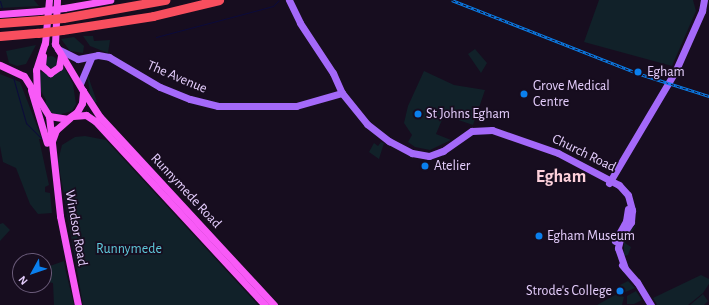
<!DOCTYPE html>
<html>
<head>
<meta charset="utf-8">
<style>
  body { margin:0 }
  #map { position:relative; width:709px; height:305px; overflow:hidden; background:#170d1f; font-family:"Alegreya Sans",sans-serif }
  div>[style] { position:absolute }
  .green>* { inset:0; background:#112129 }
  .round { border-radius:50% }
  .stream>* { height:1px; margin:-0.5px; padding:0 0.5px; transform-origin:0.5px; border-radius:0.5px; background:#0c0b3b }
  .secondary>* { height:7px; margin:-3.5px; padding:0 3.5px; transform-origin:3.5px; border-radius:3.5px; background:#a469f9 }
  .primary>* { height:7px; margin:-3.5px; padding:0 3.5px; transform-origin:3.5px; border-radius:3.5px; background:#f85af7 }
  .highway>* { height:9px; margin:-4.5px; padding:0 4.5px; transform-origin:4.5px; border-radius:4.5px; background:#f84e5e }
  .rail>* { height:2.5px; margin-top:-1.25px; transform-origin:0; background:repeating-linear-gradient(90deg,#170d1f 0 3px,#0a7fed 0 6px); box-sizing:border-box; border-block:1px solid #0a7fed }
  .primary-bridge>* { height:7px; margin:-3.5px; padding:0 3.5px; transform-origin:3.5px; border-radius:3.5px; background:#f85af7 }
  .highway-bridge>* { height:9px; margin:-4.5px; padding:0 4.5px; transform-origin:4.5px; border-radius:4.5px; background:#f84e5e }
  .dots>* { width:11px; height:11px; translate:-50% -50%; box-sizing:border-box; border:2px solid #170d1f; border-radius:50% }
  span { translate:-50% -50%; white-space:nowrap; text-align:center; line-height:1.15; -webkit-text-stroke:3.5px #170d1f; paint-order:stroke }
  .poi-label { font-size:14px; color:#e5cefd }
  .left { translate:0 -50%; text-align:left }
  .right { translate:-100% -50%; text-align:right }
  .street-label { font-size:14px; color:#e5cefd }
  .park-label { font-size:14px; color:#5ec9d9 }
  .district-label { font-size:18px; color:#fdd0db; font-weight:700 }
  .north { position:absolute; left:12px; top:253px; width:40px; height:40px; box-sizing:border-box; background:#170d1f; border:1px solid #695a78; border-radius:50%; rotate:230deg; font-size:11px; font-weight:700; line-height:16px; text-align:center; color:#e5cefd }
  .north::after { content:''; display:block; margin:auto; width:14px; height:18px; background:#0a7fed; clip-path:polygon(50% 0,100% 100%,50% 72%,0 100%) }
</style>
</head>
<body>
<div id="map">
  <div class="green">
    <div style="clip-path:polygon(0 0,34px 0,39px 6px,0 8px)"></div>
    <div style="clip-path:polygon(599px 0,693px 0,696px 11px,672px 66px,584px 42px)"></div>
    <div style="clip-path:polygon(83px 36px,93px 36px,94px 41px,110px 40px,108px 53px,90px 46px)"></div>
    <div style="clip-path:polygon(74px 37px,84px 46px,83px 53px,70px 51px,61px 39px)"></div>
    <div style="clip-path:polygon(36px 45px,26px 64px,17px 66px,9px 63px,6px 51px)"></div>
    <div style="clip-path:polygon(475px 49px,487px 63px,481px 73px,468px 54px)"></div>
    <div class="round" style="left:45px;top:56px;width:12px;height:12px"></div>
    <div style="clip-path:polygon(64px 67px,73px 84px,76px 104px,72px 111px,58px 115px,50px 112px,45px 105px,46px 100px,38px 86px,37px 71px,52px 75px)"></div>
    <div style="clip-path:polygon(424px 71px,454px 85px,485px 90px,473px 125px,444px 115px,436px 134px,451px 140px,430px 150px,415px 147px,408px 142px,412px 135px,404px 123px,408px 106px)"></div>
    <div style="clip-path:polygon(87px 73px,97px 102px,94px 103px,90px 94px)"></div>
    <div style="clip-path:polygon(0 74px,20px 82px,42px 139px,39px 139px,49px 185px,45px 187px,45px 192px,50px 193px,52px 213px,38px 214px,30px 204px,16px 168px,3px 162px,0 146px)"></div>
    <div style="clip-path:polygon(85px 136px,106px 140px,258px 305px,83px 305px,58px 161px,62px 145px,75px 137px)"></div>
    <div style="clip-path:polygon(381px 142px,384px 143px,379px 159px,369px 152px,374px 143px,378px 146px)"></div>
    <div style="clip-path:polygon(3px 223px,10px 230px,0 241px,0 224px)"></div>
    <div style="clip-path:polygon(637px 224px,625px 243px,631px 247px,628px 255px,624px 256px,624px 238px)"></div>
    <div style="clip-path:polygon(64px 261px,66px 272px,74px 305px,54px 305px,53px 283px,44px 281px,44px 268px)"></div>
    <div style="clip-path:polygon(701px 275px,709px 279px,709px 284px,703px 293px,688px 305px,657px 305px,653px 298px)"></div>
    <div style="clip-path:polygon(628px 281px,635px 288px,623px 293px,620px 285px)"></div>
    <div style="clip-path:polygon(636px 291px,642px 300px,634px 304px,627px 304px,627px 296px)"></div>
    <div style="clip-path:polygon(617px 294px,624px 297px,622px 305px,597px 305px)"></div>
    <div style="clip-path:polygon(703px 294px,708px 301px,704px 305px,690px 305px)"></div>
  </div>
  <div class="stream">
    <div style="left:0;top:1px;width:7px;rotate:74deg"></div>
    <div style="left:156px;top:37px;width:121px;rotate:-14.8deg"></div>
    <div style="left:273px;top:6px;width:8px;rotate:-45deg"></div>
    <div style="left:13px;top:77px;width:48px;rotate:74.2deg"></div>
    <div style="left:26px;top:123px;width:23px;rotate:45deg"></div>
  </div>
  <div class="secondary">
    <div style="left:289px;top:0;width:25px;rotate:64deg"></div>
    <div style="left:300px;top:23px;width:60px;rotate:56.6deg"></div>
    <div style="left:333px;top:73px;width:22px;rotate:66deg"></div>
    <div style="left:342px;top:93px;width:40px;rotate:51deg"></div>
    <div style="left:367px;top:124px;width:28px;rotate:38deg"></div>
    <div style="left:389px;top:141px;width:26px;rotate:28deg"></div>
    <div style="left:412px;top:153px;width:17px;rotate:10deg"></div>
    <div style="left:429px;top:156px;width:15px;rotate:-20deg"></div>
    <div style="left:443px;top:151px;width:35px;rotate:-35deg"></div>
    <div style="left:472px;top:131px;width:20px;rotate:-3deg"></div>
    <div style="left:492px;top:130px;width:70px;rotate:19.2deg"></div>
    <div style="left:558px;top:153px;width:69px;rotate:27.7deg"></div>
    <div style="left:619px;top:185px;width:13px;rotate:48deg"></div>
    <div style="left:628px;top:195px;width:16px;rotate:75deg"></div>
    <div style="left:632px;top:210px;width:12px;rotate:95deg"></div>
    <div style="left:631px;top:222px;width:20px;rotate:123deg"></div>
    <div style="left:620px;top:239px;width:9px;rotate:103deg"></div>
    <div style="left:618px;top:248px;width:21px;rotate:71deg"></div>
    <div style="left:58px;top:49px;width:22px;rotate:27deg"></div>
    <div style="left:78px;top:59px;width:20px;rotate:-11deg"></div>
    <div style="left:98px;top:55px;width:11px;rotate:10deg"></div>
    <div style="left:109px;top:57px;width:59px;rotate:30.5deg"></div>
    <div style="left:160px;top:87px;width:32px;rotate:22deg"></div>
    <div style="left:190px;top:99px;width:29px;rotate:14deg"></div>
    <div style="left:218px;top:106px;width:78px"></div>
    <div style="left:296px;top:106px;width:48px;rotate:-15.8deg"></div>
    <div style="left:80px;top:84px;width:28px;rotate:-67deg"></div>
    <div style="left:609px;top:183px;width:129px;rotate:-59.3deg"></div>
    <div style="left:675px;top:72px;width:67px;rotate:-66.1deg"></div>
    <div style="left:702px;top:11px;width:11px;rotate:-80deg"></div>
    <div style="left:615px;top:241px;width:23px;rotate:-61deg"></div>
    <div style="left:626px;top:221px;width:12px;rotate:-81deg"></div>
    <div style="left:622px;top:265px;width:23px;rotate:49deg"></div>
    <div style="left:637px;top:282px;width:27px;rotate:59deg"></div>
  </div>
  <div class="primary">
    <div style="left:64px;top:8px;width:47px;rotate:-9.9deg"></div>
    <div style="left:0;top:14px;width:40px;rotate:-4.3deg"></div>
    <div style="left:43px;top:56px;width:10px;rotate:96deg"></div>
    <div style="left:42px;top:66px;width:11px;rotate:41deg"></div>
    <div style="left:50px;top:73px;width:11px;rotate:-34deg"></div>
    <div style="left:59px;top:67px;width:11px;rotate:-80deg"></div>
    <div style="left:0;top:65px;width:26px;rotate:25deg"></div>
    <div style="left:24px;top:76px;width:47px;rotate:58deg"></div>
    <div style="left:49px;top:116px;width:18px;rotate:9deg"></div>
    <div style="left:67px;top:119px;width:12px;rotate:-35deg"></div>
    <div style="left:77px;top:112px;width:10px;rotate:-61deg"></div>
    <div style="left:82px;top:103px;width:12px;rotate:-85deg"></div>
    <div style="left:83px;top:91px;width:55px;rotate:-120.8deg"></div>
    <div style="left:55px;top:44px;width:44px;rotate:-87.4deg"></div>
    <div style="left:31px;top:90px;width:55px;rotate:73.2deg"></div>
    <div style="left:83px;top:91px;width:31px;rotate:57deg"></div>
    <div style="left:100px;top:117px;width:256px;rotate:47.2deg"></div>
    <div style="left:37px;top:95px;width:25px;rotate:-92deg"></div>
    <div style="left:36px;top:70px;width:28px;rotate:-72deg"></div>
    <div style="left:45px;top:43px;width:43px;rotate:-84.7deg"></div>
    <div style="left:49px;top:116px;width:101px;rotate:83.7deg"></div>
    <div style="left:60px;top:216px;width:91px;rotate:78.6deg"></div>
    <div style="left:73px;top:116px;width:13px;rotate:-4deg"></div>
    <div style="left:86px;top:115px;width:11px;rotate:34deg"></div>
    <div style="left:95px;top:121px;width:251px;rotate:47.3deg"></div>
    <div style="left:52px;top:141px;width:12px;rotate:-70deg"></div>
    <div style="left:56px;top:130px;width:18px;rotate:-41deg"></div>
  </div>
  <div class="highway">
    <div style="left:63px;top:18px;width:104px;rotate:-10deg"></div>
    <div style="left:0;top:23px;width:40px;rotate:-4.3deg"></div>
    <div style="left:62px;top:30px;width:92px;rotate:-8.7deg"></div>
    <div style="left:153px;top:16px;width:68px;rotate:-13.6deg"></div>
    <div style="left:0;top:36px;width:38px;rotate:-5deg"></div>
  </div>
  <div class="rail">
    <div style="left:452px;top:0;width:199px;rotate:21.5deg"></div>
    <div style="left:637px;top:73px;width:76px;rotate:17.7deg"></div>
  </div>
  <div class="primary-bridge">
    <div style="left:40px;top:11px;width:24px;rotate:-7deg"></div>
  </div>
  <div class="highway-bridge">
    <div style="left:40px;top:20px;width:23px;rotate:-5deg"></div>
    <div style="left:38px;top:33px;width:24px;rotate:-7deg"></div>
  </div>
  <div class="dots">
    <div style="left:638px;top:72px;background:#0a7fed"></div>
    <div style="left:524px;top:94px;background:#0a7fed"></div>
    <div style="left:418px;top:114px;background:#0a7fed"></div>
    <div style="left:425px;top:166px;background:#0a7fed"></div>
    <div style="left:539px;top:236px;background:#0a7fed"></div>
    <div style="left:620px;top:291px;background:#0a7fed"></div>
  </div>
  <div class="poi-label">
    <span class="left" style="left:647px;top:72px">Egham</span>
    <span class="left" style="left:533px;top:94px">Grove Medical<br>Centre</span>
    <span class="left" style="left:426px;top:114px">St Johns Egham</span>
    <span class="left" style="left:434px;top:166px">Atelier</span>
    <span class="left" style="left:547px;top:236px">Egham Museum</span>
    <span class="right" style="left:612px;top:291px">Strode's College</span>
  </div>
  <div class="street-label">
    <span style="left:177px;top:77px;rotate:23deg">The Avenue</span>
    <span style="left:584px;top:153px;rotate:26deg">Church Road</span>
    <span style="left:186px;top:191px;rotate:47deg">Runnymede Road</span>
    <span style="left:76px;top:228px;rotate:80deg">Windsor Road</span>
  </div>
  <div class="park-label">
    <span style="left:129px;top:249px">Runnymede</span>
  </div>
  <div class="district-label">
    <span style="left:561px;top:177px">Egham</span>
  </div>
  <div class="north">N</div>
</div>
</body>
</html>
